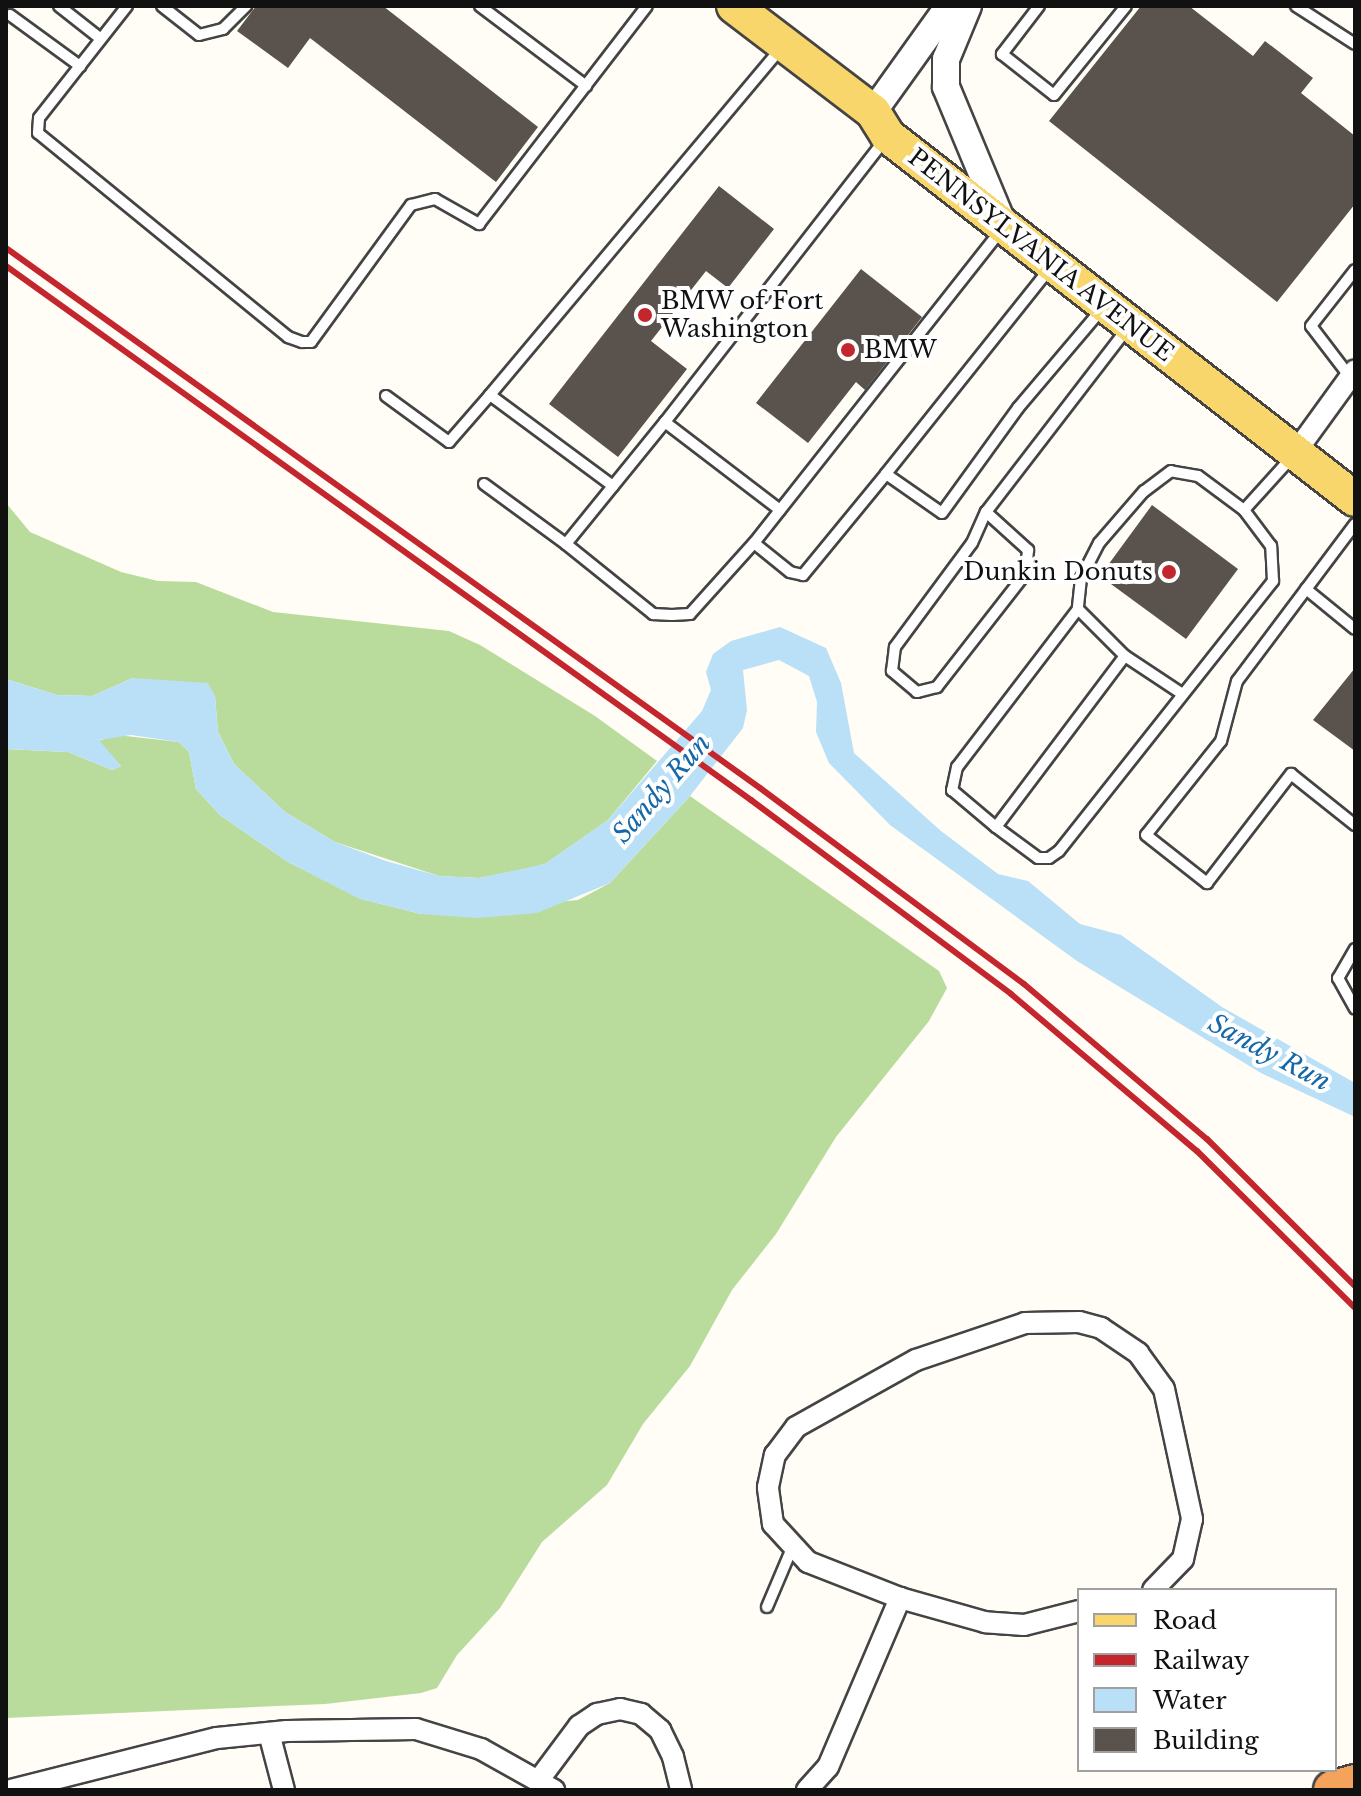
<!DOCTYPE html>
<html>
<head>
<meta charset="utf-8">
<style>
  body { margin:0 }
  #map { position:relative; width:1361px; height:1796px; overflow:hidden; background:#fffdf5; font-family:"Libre Baskerville",serif }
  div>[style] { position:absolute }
  .forest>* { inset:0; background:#b9dc9c }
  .water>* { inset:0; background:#b9e0f7 }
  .building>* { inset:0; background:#5a524d }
  .roads { filter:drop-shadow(2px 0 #444) drop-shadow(-2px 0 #444) drop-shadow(0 2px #444) drop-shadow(0 -2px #444) }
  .service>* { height:10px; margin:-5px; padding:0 5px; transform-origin:5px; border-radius:5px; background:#fff }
  .minor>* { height:20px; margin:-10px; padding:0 10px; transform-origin:10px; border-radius:10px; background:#fff }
  .tertiary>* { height:26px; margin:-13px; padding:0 13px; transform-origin:13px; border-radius:13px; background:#fff }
  .primary>* { height:34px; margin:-17px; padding:0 17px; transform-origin:17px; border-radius:17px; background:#f9d66b }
  .motorway>* { height:38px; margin:-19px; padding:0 19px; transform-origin:19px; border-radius:19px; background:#f5a25d }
  .rail>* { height:6px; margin:-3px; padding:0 3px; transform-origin:3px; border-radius:3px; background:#c4262e }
  .dots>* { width:22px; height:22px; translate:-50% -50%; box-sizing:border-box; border:4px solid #fff; border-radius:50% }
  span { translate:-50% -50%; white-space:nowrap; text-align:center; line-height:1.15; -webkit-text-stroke:8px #fff; paint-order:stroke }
  .street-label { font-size:24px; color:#111 }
  .poi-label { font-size:24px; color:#111 }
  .left { translate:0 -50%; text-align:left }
  .right { translate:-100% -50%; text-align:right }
  .water-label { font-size:26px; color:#1768a6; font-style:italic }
  .frame { position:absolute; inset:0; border:8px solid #111; pointer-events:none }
  .legend { position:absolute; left:1077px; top:1588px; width:260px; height:184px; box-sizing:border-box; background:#fff; border:2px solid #a0a0a0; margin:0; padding:10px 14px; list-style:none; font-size:24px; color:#111 }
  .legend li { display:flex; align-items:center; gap:16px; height:40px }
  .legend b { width:40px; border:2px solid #a0a0a0 }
</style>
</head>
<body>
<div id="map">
  <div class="forest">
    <div style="clip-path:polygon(6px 503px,30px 532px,121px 572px,158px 581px,196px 582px,273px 612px,449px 631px,480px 645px,595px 716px,657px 761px,608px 820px,545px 864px,520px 870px,479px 878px,439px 876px,335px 842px,285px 812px,234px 764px,218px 732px,215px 697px,133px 678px,92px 696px,57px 695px,6px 679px)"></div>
    <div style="clip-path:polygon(117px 735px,179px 742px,189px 752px,196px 789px,220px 815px,288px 862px,361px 899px,421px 914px,578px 900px,610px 883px,690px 796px,939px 971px,947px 988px,929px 1021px,836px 1137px,776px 1234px,732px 1290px,690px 1366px,643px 1424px,607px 1485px,542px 1542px,500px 1608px,457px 1655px,437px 1688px,421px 1693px,325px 1704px,6px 1718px,6px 749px,68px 752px,112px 770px,121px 766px,98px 741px)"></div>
  </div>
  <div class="water">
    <div style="clip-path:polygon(780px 627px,826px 648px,841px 683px,854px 753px,941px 831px,998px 874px,1028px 881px,1080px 924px,1121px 935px,1222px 1007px,1355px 1083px,1355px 1117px,1261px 1073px,1077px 961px,890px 825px,829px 763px,816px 732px,817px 702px,809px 676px,779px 660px,743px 670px,747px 710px,743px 728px,690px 796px,610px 883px,537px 913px,477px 918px,421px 914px,360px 899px,288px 862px,220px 815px,196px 789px,189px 752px,179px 742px,131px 735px,99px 740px,121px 766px,112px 770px,68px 752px,6px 749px,6px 679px,57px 695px,92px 696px,133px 678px,208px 683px,215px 696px,218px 732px,234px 764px,285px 812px,335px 842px,386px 861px,439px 876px,480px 878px,545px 864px,608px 820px,702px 711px,711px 690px,706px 672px,713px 654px,731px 641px)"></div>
  </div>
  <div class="building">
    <div style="clip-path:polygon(256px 6px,383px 6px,538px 127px,496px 182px,310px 38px,288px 68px,237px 31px)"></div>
    <div style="clip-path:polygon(1141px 6px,1189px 6px,1253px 56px,1265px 41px,1313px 78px,1301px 93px,1355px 136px,1355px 204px,1277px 302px,1049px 121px)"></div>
    <div style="clip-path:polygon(719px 186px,774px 229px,728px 288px,706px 271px,651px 341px,687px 369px,618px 457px,549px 404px)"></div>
    <div style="clip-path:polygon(861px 269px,922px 317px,865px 390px,856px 382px,808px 443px,756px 403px)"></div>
    <div style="clip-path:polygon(1152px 505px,1238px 569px,1186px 639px,1100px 576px)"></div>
    <div style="clip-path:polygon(1355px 668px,1355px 751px,1313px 720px)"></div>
  </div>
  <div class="roads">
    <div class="service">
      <div style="left:59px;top:6px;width:53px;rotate:38.2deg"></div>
      <div style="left:127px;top:6px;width:142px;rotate:128.2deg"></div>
      <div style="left:39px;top:118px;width:15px;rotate:94deg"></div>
      <div style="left:38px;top:133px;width:323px;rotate:39.2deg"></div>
      <div style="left:288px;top:337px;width:15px;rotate:20deg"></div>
      <div style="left:302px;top:342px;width:9px"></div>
      <div style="left:311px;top:342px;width:170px;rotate:-53.9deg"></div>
      <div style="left:411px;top:205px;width:25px;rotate:-14deg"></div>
      <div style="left:435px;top:199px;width:51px;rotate:29.6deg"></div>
      <div style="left:479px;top:224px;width:275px;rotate:-52.4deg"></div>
      <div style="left:162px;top:6px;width:47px;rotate:38.1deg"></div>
      <div style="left:199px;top:35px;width:25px;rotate:-14deg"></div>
      <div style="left:223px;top:29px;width:33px;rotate:-45deg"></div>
      <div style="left:480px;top:6px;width:133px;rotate:37deg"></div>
      <div style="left:1039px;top:6px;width:61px;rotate:127.6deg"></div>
      <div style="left:1002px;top:54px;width:66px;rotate:38.3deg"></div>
      <div style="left:1054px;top:95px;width:114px;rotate:-51deg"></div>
      <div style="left:1296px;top:6px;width:70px;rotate:32.8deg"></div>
      <div style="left:10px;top:15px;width:87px;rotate:36.1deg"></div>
      <div style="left:1051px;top:267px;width:265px;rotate:128.6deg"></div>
      <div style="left:886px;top:474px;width:68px;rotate:34.9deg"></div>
      <div style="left:942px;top:513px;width:130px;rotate:-54.1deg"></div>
      <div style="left:1018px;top:408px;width:130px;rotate:-49.7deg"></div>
      <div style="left:1350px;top:377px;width:64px;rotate:-127.4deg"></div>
      <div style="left:1311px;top:326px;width:71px;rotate:-51.8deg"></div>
      <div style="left:386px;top:396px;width:78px;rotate:36.1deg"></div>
      <div style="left:449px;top:442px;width:62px;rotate:-48.9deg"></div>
      <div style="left:665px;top:422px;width:157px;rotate:129.1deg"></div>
      <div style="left:566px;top:544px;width:112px;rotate:38.8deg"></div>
      <div style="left:653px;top:614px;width:19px;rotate:3deg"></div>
      <div style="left:672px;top:615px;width:18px;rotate:-3deg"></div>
      <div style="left:690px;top:614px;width:96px;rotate:-48deg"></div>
      <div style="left:886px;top:474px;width:131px;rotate:129.4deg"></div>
      <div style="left:803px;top:575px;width:13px;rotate:-167deg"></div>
      <div style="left:790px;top:572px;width:46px;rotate:-141.1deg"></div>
      <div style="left:754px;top:543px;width:397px;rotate:-51.7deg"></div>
      <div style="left:484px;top:484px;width:102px;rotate:36.2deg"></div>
      <div style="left:613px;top:486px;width:153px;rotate:-143.5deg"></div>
      <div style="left:490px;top:395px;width:453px;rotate:-50deg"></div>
      <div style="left:780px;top:510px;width:145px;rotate:-142.6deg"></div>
      <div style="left:665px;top:422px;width:356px;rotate:-52.1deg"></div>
      <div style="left:1244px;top:510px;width:70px;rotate:-47.9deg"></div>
      <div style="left:986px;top:512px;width:57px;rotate:42.1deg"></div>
      <div style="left:1028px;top:550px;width:23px;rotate:95deg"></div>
      <div style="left:1026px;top:573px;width:145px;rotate:128deg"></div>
      <div style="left:937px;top:687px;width:21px;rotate:166deg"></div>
      <div style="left:917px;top:692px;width:33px;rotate:-140deg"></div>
      <div style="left:892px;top:671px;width:24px;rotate:-83deg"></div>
      <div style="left:895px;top:647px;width:129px;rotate:-53.5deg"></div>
      <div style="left:972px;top:543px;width:34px;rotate:-66deg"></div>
      <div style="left:986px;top:512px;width:231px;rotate:-52.4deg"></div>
      <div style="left:1355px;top:524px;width:196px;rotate:126.9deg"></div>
      <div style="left:1237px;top:681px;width:62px;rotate:104.9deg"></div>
      <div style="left:1221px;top:741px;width:120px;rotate:128.6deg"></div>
      <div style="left:1146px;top:835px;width:78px;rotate:38.2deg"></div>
      <div style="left:1207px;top:883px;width:138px;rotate:-52.4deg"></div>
      <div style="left:1291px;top:774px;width:82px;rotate:38.6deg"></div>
      <div style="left:1306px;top:589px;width:63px;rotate:39.2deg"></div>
      <div style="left:1078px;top:609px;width:199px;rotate:127.4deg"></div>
      <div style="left:957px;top:767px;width:24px;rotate:102deg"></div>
      <div style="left:952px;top:790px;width:57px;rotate:40.1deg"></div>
      <div style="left:996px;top:827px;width:52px;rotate:36.4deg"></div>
      <div style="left:1038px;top:858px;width:11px"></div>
      <div style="left:1049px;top:858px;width:12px;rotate:-35deg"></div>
      <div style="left:1059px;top:851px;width:345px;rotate:-51.6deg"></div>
      <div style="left:1273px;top:581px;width:35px;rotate:-93deg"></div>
      <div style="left:1271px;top:546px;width:45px;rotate:-126.9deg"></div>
      <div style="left:1244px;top:510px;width:57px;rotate:-143.5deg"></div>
      <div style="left:1198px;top:476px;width:27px;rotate:-170deg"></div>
      <div style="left:1171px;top:471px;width:34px;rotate:143deg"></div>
      <div style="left:1144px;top:491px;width:69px;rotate:130.9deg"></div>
      <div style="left:1099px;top:543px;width:39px;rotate:117deg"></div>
      <div style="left:1081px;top:578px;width:31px;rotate:96deg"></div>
      <div style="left:1078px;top:609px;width:66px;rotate:45deg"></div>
      <div style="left:1125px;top:656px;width:67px;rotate:33.5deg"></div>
      <div style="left:996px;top:827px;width:214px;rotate:-53deg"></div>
      <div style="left:1355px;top:949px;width:34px;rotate:120deg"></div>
      <div style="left:1338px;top:978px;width:35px;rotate:61deg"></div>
      <div style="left:767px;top:1607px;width:64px;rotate:-67deg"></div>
    </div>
    <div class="minor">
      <div style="left:1295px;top:453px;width:102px;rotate:-54.1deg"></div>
      <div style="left:1079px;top:1611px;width:57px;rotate:165.7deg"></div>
      <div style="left:1024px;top:1625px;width:39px;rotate:-176deg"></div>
      <div style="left:985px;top:1622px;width:88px;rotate:-164.2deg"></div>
      <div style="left:900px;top:1598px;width:99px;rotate:-158.6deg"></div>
      <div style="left:808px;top:1562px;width:52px;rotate:-132.6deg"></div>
      <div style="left:773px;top:1524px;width:37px;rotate:-98deg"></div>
      <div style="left:768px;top:1487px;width:33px;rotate:-78deg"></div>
      <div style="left:775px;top:1455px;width:35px;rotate:-53deg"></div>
      <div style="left:796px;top:1427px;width:137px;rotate:-29.2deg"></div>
      <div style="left:916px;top:1360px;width:115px;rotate:-18.7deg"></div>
      <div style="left:1025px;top:1323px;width:54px;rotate:-1.1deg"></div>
      <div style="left:1079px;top:1322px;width:23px;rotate:15deg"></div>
      <div style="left:1101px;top:1328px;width:45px;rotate:34deg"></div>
      <div style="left:1138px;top:1353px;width:44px;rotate:54.2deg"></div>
      <div style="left:1164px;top:1389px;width:133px;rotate:77.8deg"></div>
      <div style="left:1192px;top:1519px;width:41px;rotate:102.7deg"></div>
      <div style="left:1183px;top:1559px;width:43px;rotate:134.1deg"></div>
      <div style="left:269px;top:1733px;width:59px;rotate:75.3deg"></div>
      <div style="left:538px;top:1781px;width:69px;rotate:-53.3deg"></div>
      <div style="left:579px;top:1726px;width:22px;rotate:-34deg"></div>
      <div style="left:597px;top:1714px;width:24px;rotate:-12deg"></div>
      <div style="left:620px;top:1709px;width:22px;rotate:13deg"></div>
      <div style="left:641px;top:1714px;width:25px;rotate:40deg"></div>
      <div style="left:660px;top:1730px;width:30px;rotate:64deg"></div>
      <div style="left:673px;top:1757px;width:34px;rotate:76deg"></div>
      <div style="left:11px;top:1790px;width:212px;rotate:-14.2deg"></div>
      <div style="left:217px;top:1738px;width:70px;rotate:-5.7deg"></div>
      <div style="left:287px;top:1731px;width:129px;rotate:-0.9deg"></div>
      <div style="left:416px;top:1729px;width:68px;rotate:17.1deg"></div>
      <div style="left:481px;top:1749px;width:84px;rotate:29.3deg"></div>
      <div style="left:807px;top:1790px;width:31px;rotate:-48deg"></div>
      <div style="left:828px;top:1767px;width:184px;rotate:-66.9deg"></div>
    </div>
    <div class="tertiary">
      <div style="left:968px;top:6px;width:57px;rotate:112.5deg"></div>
      <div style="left:946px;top:59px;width:28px;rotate:90deg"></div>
      <div style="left:946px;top:87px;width:151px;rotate:67.4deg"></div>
      <div style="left:873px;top:112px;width:130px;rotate:-54.4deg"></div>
    </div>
    <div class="primary">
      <div style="left:734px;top:6px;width:175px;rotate:37.3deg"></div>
      <div style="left:873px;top:112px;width:28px;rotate:58deg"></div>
      <div style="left:888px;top:136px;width:591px;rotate:37.86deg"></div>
    </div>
    <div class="motorway">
      <div style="left:1333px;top:1790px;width:23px;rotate:-15deg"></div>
    </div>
  </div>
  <div class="rail">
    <div style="left:6px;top:248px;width:927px;rotate:35.61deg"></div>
    <div style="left:760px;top:788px;width:329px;rotate:36.6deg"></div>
    <div style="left:1024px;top:984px;width:240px;rotate:40.3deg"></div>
    <div style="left:1207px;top:1139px;width:209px;rotate:44.8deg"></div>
    <div style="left:6px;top:266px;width:917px;rotate:35.63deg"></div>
    <div style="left:751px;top:800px;width:324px;rotate:36.7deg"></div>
    <div style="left:1011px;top:994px;width:243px;rotate:40.2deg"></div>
    <div style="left:1197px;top:1151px;width:223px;rotate:44.8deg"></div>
  </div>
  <div class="dots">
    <div style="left:645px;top:315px;background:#c4262e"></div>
    <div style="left:848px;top:350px;background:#c4262e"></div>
    <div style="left:1169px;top:572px;background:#c4262e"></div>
  </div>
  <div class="street-label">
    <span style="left:1041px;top:255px;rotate:38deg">PENNSYLVANIA AVENUE</span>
  </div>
  <div class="poi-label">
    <span class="left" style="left:661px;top:315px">BMW of Fort<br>Washington</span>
    <span class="left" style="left:864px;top:350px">BMW</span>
    <span class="right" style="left:1153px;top:572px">Dunkin Donuts</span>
  </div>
  <div class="water-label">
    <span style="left:662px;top:789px;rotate:-49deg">Sandy Run</span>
    <span style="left:1269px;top:1053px;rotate:28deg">Sandy Run</span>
  </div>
  <div class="frame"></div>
  <ul class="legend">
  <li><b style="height:10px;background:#f9d66b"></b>Road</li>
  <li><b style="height:10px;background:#c4262e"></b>Railway</li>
  <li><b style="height:22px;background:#b9e0f7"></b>Water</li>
  <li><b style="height:22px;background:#5a524d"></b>Building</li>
  </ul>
</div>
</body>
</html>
